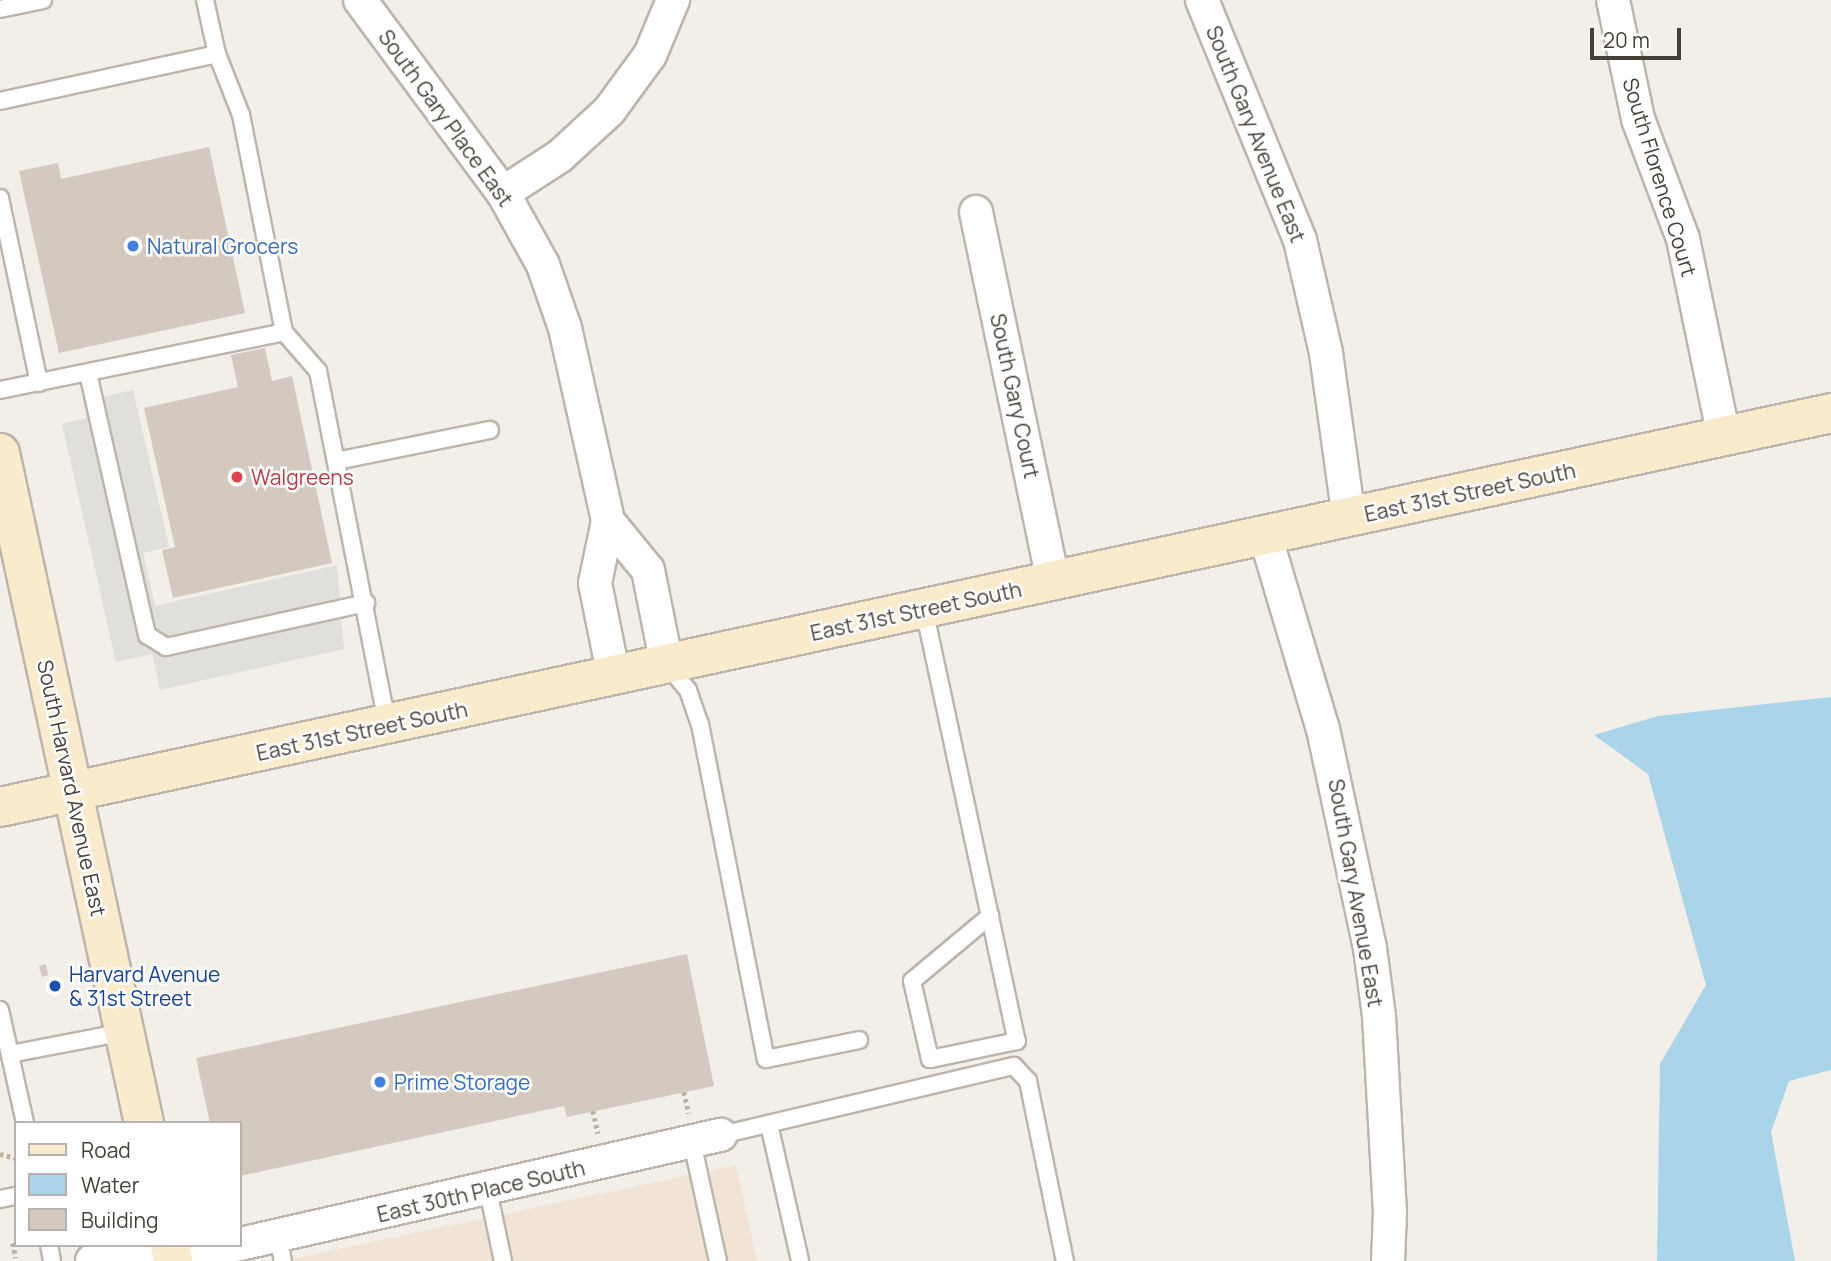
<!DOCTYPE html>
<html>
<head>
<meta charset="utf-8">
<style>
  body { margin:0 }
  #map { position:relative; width:1831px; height:1261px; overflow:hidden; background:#f2eee8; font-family:Manrope,sans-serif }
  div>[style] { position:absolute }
  .commercial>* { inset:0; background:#f2e4d5 }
  .parking>* { inset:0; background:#e1dfdc }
  .water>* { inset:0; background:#aad4e9 }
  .building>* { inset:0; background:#d3c9bf }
  .path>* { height:4.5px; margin-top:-2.25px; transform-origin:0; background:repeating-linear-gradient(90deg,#bdb09e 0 3.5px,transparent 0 7px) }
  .roads { filter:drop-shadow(2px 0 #bdb5ab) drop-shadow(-2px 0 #bdb5ab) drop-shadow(0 2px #bdb5ab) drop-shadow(0 -2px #bdb5ab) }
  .lane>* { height:16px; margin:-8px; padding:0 8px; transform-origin:8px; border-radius:8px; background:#fff }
  .street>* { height:32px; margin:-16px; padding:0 16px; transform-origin:16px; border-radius:16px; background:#fff }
  .secondary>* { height:38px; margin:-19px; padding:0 19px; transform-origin:19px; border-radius:19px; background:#f9ebcb }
  .dots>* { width:19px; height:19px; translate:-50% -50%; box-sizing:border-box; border:4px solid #fff; border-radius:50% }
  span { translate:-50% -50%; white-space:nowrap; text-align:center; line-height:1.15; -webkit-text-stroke:5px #fff; paint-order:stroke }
  .street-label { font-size:21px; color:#453f37 }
  .shop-label { font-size:21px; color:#366cbe }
  .left { translate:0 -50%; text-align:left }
  .health-label { font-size:21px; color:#be3a42 }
  .transit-label { font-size:21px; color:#164399 }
  .legend { position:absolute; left:14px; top:1121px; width:228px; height:126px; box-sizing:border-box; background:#fff; border:2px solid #b5b2af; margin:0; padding:9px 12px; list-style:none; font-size:21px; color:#453f37 }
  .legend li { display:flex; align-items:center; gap:14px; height:35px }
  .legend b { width:35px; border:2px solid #b5b2af }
  .scale { position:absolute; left:1590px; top:28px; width:91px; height:32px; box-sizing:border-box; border:4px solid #453f37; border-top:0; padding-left:9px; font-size:21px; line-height:24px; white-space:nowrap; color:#453f37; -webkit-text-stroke:5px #fff; paint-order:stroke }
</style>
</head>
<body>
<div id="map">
  <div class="commercial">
    <div style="clip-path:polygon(736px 1165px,757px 1261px,282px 1261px)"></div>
  </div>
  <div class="parking">
    <div style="clip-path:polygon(133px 390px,169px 547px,143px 553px,155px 606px,337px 565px,344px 649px,160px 690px,152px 654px,116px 662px,62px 424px,87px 418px,83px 401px)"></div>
  </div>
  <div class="water">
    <div style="clip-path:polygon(1831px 697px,1831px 1070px,1789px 1081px,1771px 1132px,1795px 1261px,1657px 1261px,1660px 1064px,1706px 985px,1648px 774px,1594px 735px,1658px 716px)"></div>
  </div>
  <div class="building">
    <div style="clip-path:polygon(209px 147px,245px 313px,59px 353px,19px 171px,58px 163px,61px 179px)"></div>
    <div style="clip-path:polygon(265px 348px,272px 381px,292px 376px,332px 563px,173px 598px,162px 550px,175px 547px,144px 408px,238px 387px,231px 355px)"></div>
    <div style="clip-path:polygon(687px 954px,714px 1086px,567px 1117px,564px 1106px,240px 1176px,240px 1123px,210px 1123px,196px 1058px)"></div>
    <div style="clip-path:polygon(46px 964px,48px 975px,42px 977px,39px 966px)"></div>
  </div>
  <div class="path">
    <div style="left:684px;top:1092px;width:22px;rotate:77deg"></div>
    <div style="left:593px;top:1111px;width:23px;rotate:77deg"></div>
    <div style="left:0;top:1154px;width:16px;rotate:14deg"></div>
    <div style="left:13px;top:1243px;width:15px;rotate:79deg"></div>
  </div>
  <div class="roads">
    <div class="lane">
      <div style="left:205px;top:0;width:55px;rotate:77.5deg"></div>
      <div style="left:217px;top:54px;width:66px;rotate:68.5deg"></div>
      <div style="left:241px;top:115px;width:221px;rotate:78.8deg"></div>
      <div style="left:0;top:9px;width:44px;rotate:-11.8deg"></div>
      <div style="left:0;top:101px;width:222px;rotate:-12.2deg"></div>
      <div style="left:0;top:198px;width:189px;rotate:78.1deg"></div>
      <div style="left:88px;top:373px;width:269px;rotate:77.3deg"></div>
      <div style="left:147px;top:635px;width:22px;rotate:32deg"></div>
      <div style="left:166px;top:647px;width:205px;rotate:-12.4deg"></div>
      <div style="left:0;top:390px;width:290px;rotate:-11.5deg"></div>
      <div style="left:284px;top:332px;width:52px;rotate:48.9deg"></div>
      <div style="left:318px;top:371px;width:360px;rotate:78.9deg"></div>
      <div style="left:336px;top:461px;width:157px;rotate:-11.4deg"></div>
      <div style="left:924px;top:609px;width:442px;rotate:77.9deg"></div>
      <div style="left:1017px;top:1041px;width:89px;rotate:168.3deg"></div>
      <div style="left:930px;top:1059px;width:80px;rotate:-103deg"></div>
      <div style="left:912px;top:981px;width:102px;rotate:-39.8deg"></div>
      <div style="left:667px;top:665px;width:33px;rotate:50deg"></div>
      <div style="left:688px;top:690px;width:36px;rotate:71deg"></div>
      <div style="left:700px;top:724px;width:341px;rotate:78.9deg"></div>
      <div style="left:766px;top:1059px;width:95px;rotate:-11.5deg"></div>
      <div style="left:0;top:1010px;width:116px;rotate:77.5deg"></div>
      <div style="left:10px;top:1054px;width:116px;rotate:-10.9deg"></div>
      <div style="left:769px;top:1124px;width:140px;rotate:77.2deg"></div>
      <div style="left:721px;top:1135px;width:301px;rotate:-13.3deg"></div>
      <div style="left:1014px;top:1066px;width:21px;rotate:47deg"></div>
      <div style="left:1028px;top:1081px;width:184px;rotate:78.4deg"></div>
      <div style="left:692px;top:1142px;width:122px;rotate:77.7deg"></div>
      <div style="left:488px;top:1190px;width:73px;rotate:78.1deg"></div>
      <div style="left:0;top:1199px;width:16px;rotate:-11deg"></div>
      <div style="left:278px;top:1236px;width:25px;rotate:79deg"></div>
      <div style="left:49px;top:1245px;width:16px;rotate:79deg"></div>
    </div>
    <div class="street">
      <div style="left:360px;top:0;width:240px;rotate:53.5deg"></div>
      <div style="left:503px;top:193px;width:82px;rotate:60.9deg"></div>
      <div style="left:543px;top:265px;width:67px;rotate:70.8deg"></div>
      <div style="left:565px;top:328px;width:198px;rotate:77.4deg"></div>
      <div style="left:608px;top:521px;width:63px;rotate:101.8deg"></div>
      <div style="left:595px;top:583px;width:96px;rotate:78.6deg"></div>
      <div style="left:1202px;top:0;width:259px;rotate:67.8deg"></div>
      <div style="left:1300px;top:240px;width:116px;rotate:77deg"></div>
      <div style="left:1326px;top:353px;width:167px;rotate:82.1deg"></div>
      <div style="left:1613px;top:0;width:122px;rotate:78.1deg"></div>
      <div style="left:1638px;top:119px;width:128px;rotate:69.4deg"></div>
      <div style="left:1683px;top:239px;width:202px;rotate:78.3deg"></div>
      <div style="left:503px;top:193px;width:68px;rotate:-33deg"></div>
      <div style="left:560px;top:156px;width:67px;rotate:-42.6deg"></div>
      <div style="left:609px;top:111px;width:69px;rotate:-53.8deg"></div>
      <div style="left:650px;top:55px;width:60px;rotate:-67.3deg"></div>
      <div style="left:976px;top:212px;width:377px;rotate:78.2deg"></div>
      <div style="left:608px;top:521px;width:63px;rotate:50.8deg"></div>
      <div style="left:648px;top:570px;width:97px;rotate:78.7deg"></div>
      <div style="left:1265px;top:535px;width:202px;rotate:73.4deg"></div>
      <div style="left:1323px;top:729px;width:224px;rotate:77.9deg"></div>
      <div style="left:1370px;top:948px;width:69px;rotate:82.5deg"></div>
      <div style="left:1379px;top:1016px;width:196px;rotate:86.8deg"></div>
      <div style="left:1390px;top:1212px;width:49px;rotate:92.3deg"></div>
      <div style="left:240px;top:1244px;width:493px;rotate:-12.8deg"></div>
      <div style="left:92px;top:1261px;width:143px;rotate:-6.4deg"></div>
    </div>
    <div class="secondary">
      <div style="left:0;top:453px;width:685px;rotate:77.87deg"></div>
      <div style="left:0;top:807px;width:1873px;rotate:-12.14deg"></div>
      <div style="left:170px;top:1245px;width:16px;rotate:79deg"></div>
    </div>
  </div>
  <div class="dots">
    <div style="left:133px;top:246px;background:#3f7fe0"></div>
    <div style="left:237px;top:477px;background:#e0444e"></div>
    <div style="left:55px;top:986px;background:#1a4fb4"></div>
    <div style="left:380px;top:1082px;background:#3f7fe0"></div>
  </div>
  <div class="street-label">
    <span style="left:446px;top:118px;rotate:54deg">South Gary Place East</span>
    <span style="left:1256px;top:134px;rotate:68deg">South Gary Avenue East</span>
    <span style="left:1660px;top:177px;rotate:73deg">South Florence Court</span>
    <span style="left:1015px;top:396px;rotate:78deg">South Gary Court</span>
    <span style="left:1470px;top:492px;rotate:-12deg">East 31st Street South</span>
    <span style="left:916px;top:611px;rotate:-12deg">East 31st Street South</span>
    <span style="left:362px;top:731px;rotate:-12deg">East 31st Street South</span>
    <span style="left:72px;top:788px;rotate:78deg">South Harvard Avenue East</span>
    <span style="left:1356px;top:893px;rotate:80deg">South Gary Avenue East</span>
    <span style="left:481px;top:1191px;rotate:-13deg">East 30th Place South</span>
  </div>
  <div class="shop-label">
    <span class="left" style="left:147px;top:246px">Natural Grocers</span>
    <span class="left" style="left:394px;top:1082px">Prime Storage</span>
  </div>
  <div class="health-label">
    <span class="left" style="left:251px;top:477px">Walgreens</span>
  </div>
  <div class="transit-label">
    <span class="left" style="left:69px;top:986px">Harvard Avenue<br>&amp; 31st Street</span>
  </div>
  <ul class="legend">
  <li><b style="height:9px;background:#f9ebcb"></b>Road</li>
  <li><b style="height:19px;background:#aad4e9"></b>Water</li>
  <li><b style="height:19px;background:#d3c9bf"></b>Building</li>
  </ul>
  <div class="scale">20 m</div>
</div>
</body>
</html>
